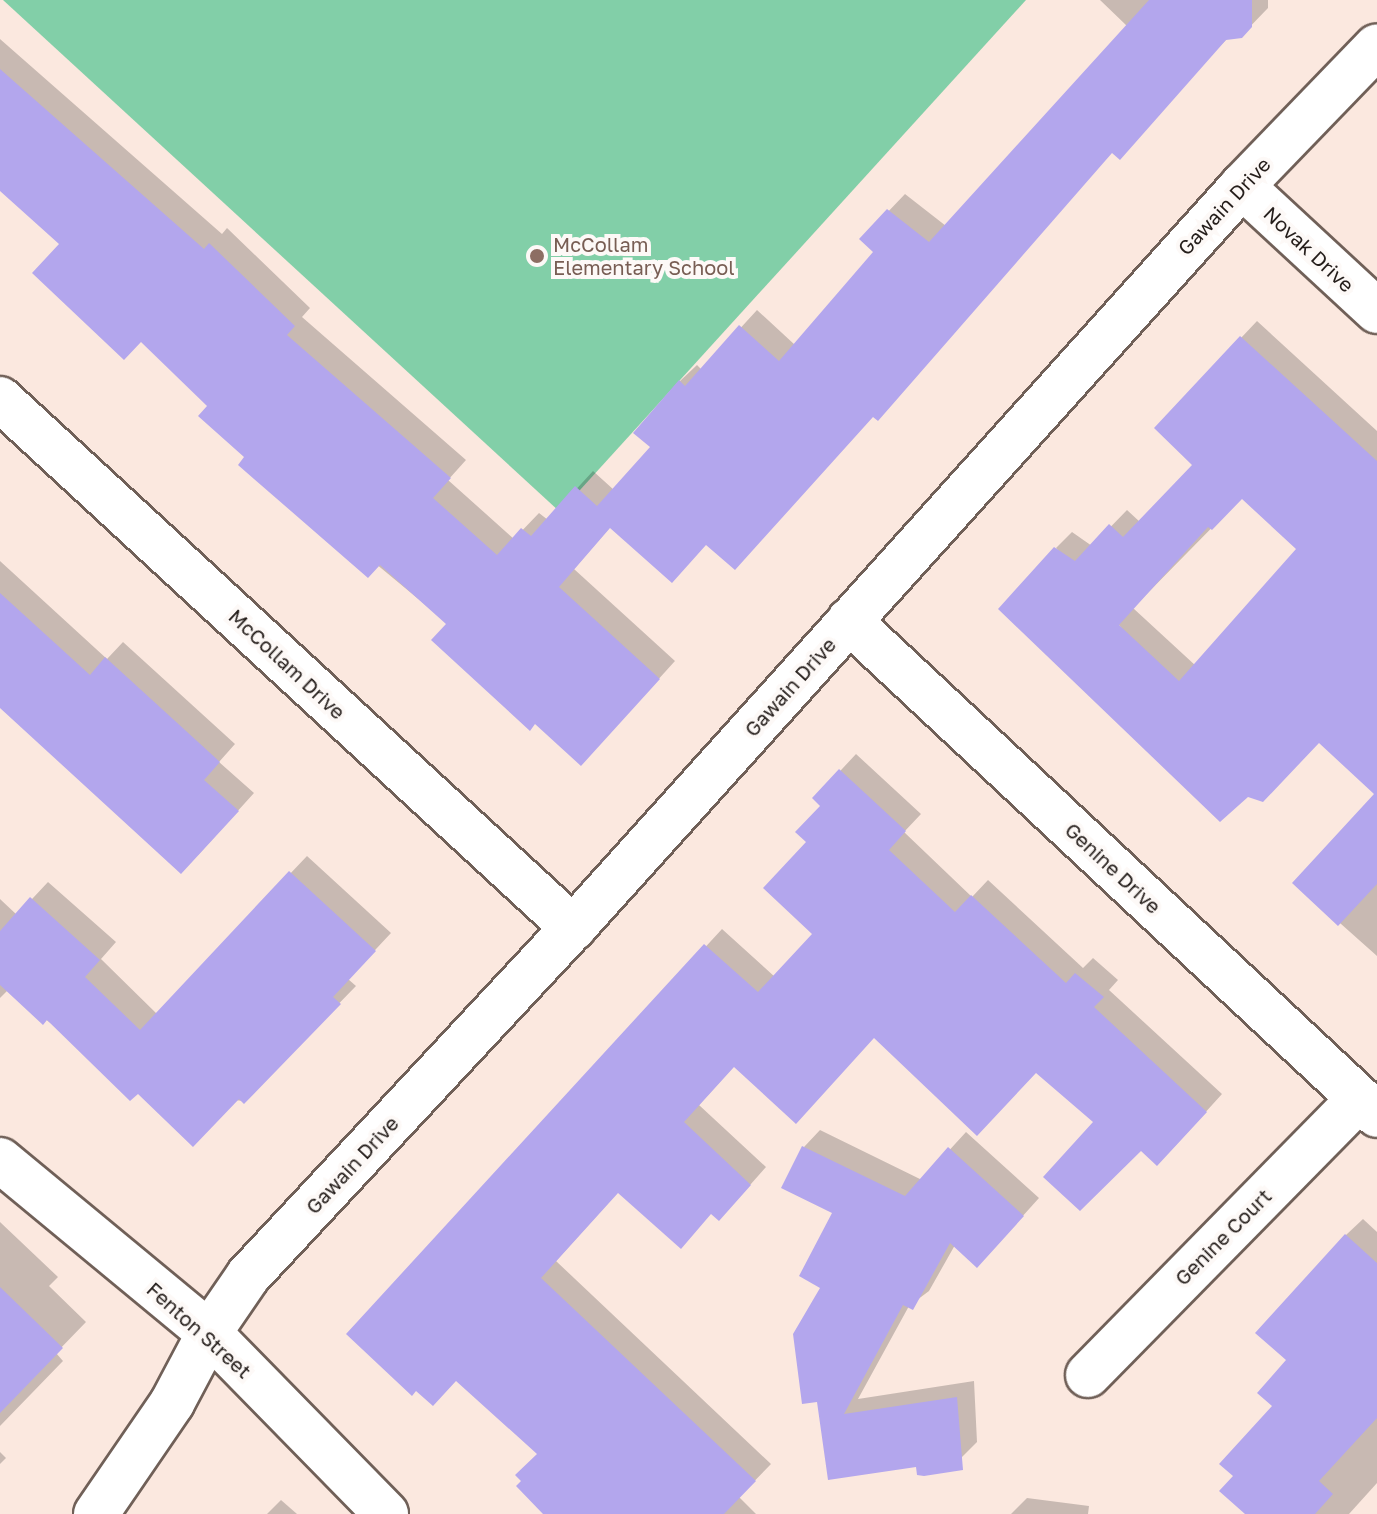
<!DOCTYPE html>
<html>
<head>
<meta charset="utf-8">
<style>
  body { margin:0 }
  #map { position:relative; width:1377px; height:1514px; overflow:hidden; background:#fbe8df; font-family:"Golos Text",sans-serif }
  div>[style] { position:absolute }
  .green>* { inset:0; background:#82cfa8 }
  .shadow>* { inset:0; background:#0003 }
  .building>* { inset:0; background:#b3a6ed }
  .roads { filter:drop-shadow(2px 0 #706058) drop-shadow(-2px 0 #706058) drop-shadow(0 2px #706058) drop-shadow(0 -2px #706058) }
  .street>* { height:44px; margin:-22px; padding:0 22px; transform-origin:22px; border-radius:22px; background:#fff }
  .dots>* { width:22px; height:22px; translate:-50% -50%; box-sizing:border-box; border:4px solid #fdf9f7; border-radius:50% }
  span { translate:-50% -50%; white-space:nowrap; text-align:center; line-height:1.15; -webkit-text-stroke:8px #fdf9f7; paint-order:stroke }
  .street-label { font-size:20px; color:#251e1b }
  .education-label { font-size:20px; color:#785e54 }
  .left { translate:0 -50%; text-align:left }
</style>
</head>
<body>
<div id="map">
  <div class="green">
    <div style="clip-path:polygon(3px 0,1026px 0,560px 512px)"></div>
  </div>
  <div class="shadow">
    <div style="clip-path:polygon(1100px 0,1268px 0,1268px 8px,1241px 36px,1228px 38px,1113px 151px,874px 415px,707px 543px,611px 526px,574px 569px,675px 661px,597px 747px,247px 457px,209px 406px,142px 340px,62px 244px,0 188px,0 39px,222px 234px,227px 228px,310px 308px,302px 317px,466px 460px,448px 480px,514px 539px,539px 513px,548px 520px,593px 471px,614px 490px,653px 447px,635px 432px,680px 381px,697px 365px,702px 370px,757px 310px,795px 345px,876px 252px,862px 239px,905px 194px,946px 226px,1127px 26px)"></div>
    <div style="clip-path:polygon(evenodd,1257px 321px,1377px 431px,1377px 956px,1295px 883px,1376px 793px,1319px 741px,1262px 800px,1056px 548px,1072px 532px,1092px 546px,1127px 510px,1140px 522px,1195px 465px,1156px 428px,1257px 321px,1242px 497px,1299px 549px,1196px 666px,1133px 608px,1242px 497px)"></div>
    <div style="clip-path:polygon(0 561px,107px 659px,123px 642px,235px 744px,219px 762px,254px 793px,198px 855px,0 705px)"></div>
    <div style="clip-path:polygon(856px 754px,921px 814px,904px 832px,972px 897px,988px 880px,1083px 968px,1093px 958px,1118px 980px,1109px 990px,1222px 1094px,1174px 1147px,1141px 1148px,1096px 1122px,1037px 1071px,874px 1036px,735px 1065px,699px 1105px,766px 1167px,735px 1202px,712px 1212px,619px 1191px,556px 1261px,771px 1464px,739px 1497px,756px 1514px,546px 1514px,540px 1453px,456px 1379px,349px 1334px,722px 929px,775px 977px,815px 934px,809px 842px,823px 806px,815px 798px)"></div>
    <div style="clip-path:polygon(307px 856px,391px 933px,348px 979px,356px 986px,244px 1101px,138px 1091px,8px 990px,0 998px,0 899px,17px 915px,48px 882px,116px 942px,101px 959px,157px 1014px)"></div>
    <div style="clip-path:polygon(820px 1130px,922px 1180px,966px 1132px,1039px 1198px,994px 1248px,955px 1245px,929px 1291px,909px 1306px,858px 1399px,974px 1381px,977px 1442px,960px 1459px,830px 1478px,819px 1400px,823px 1287px,835px 1212px,804px 1147px)"></div>
    <div style="clip-path:polygon(1363px 1219px,1377px 1232px,1377px 1483px,1349px 1514px,1248px 1514px,1289px 1360px,1346px 1235px)"></div>
    <div style="clip-path:polygon(0 1222px,58px 1277px,49px 1286px,86px 1322px,56px 1353px,63px 1361px,0 1426px)"></div>
    <div style="clip-path:polygon(0 1452px,6px 1458px,0 1464px)"></div>
    <div style="clip-path:polygon(1027px 1498px,1089px 1506px,1088px 1514px,1011px 1514px)"></div>
    <div style="clip-path:polygon(281px 1500px,297px 1514px,267px 1514px)"></div>
  </div>
  <div class="building">
    <div style="clip-path:polygon(1149px 0,1252px 0,1252px 27px,1242px 38px,1226px 40px,1120px 160px,1112px 153px,878px 421px,873px 417px,735px 570px,706px 545px,672px 583px,610px 528px,559px 587px,660px 679px,581px 766px,535px 724px,530px 731px,431px 640px,446px 624px,380px 565px,368px 578px,238px 465px,244px 457px,198px 416px,207px 406px,141px 342px,124px 360px,32px 273px,59px 244px,0 191px,0 69px,204px 249px,209px 243px,295px 326px,287px 335px,451px 478px,433px 498px,497px 555px,521px 528px,531px 536px,575px 486px,597px 506px,650px 447px,633px 433px,679px 380px,685px 386px,739px 325px,779px 361px,873px 252px,859px 239px,887px 209px,929px 242px)"></div>
    <div style="clip-path:polygon(evenodd,1240px 336px,1377px 461px,1377px 884px,1338px 926px,1292px 883px,1374px 794px,1319px 743px,1263px 802px,1248px 797px,1220px 822px,998px 609px,1054px 547px,1075px 561px,1109px 524px,1123px 537px,1192px 465px,1154px 428px,1240px 336px,1242px 499px,1296px 549px,1179px 681px,1119px 625px,1208px 527px,1212px 530px,1242px 499px)"></div>
    <div style="clip-path:polygon(0 593px,90px 675px,105px 657px,220px 762px,204px 780px,239px 811px,181px 874px,0 708px)"></div>
    <div style="clip-path:polygon(839px 769px,906px 831px,889px 850px,955px 912px,971px 895px,1066px 983px,1075px 973px,1104px 997px,1094px 1007px,1207px 1112px,1157px 1166px,1141px 1151px,1080px 1211px,1043px 1177px,1093px 1122px,1036px 1073px,977px 1136px,874px 1038px,796px 1124px,734px 1067px,684px 1122px,751px 1185px,719px 1221px,711px 1214px,681px 1249px,618px 1193px,541px 1278px,756px 1481px,724px 1514px,543px 1514px,516px 1486px,521px 1481px,515px 1475px,537px 1454px,456px 1381px,433px 1406px,416px 1391px,412px 1396px,346px 1334px,704px 944px,758px 992px,812px 934px,763px 888px,806px 842px,795px 832px,820px 806px,812px 798px)"></div>
    <div style="clip-path:polygon(289px 871px,376px 951px,333px 997px,341px 1004px,244px 1104px,239px 1099px,193px 1147px,138px 1094px,130px 1101px,47px 1020px,43px 1025px,0 985px,0 931px,30px 897px,100px 960px,85px 977px,140px 1030px)"></div>
    <div style="clip-path:polygon(802px 1146px,905px 1196px,948px 1147px,1024px 1216px,977px 1268px,950px 1243px,913px 1310px,903px 1305px,844px 1414px,957px 1397px,963px 1470px,924px 1476px,917px 1475px,916px 1467px,828px 1480px,817px 1402px,802px 1404px,793px 1334px,820px 1288px,799px 1276px,832px 1213px,781px 1188px)"></div>
    <div style="clip-path:polygon(1345px 1234px,1377px 1263px,1377px 1418px,1319px 1481px,1333px 1494px,1315px 1514px,1245px 1514px,1219px 1491px,1233px 1476px,1219px 1464px,1272px 1406px,1257px 1393px,1286px 1360px,1255px 1333px)"></div>
    <div style="clip-path:polygon(0 1287px,63px 1348px,0 1413px)"></div>
  </div>
  <div class="roads">
    <div class="street">
      <div style="left:1242px;top:186px;width:184px;rotate:42.8deg"></div>
      <div style="left:0;top:399px;width:780px;rotate:42.71deg"></div>
      <div style="left:849px;top:621px;width:723px;rotate:43.09deg"></div>
      <div style="left:0;top:1160px;width:271px;rotate:39.6deg"></div>
      <div style="left:209px;top:1333px;width:253px;rotate:45.6deg"></div>
      <div style="left:1088px;top:1375px;width:387px;rotate:-45.5deg"></div>
      <div style="left:96px;top:1514px;width:135px;rotate:-55.6deg"></div>
      <div style="left:172px;top:1403px;width:79px;rotate:-62.1deg"></div>
      <div style="left:209px;top:1333px;width:69px;rotate:-55.6deg"></div>
      <div style="left:248px;top:1276px;width:476px;rotate:-47deg"></div>
      <div style="left:573px;top:928px;width:999px;rotate:-47.96deg"></div>
      <div style="left:1242px;top:186px;width:194px;rotate:-46deg"></div>
    </div>
  </div>
  <div class="dots">
    <div style="left:537px;top:256px;background:#8d6e63"></div>
  </div>
  <div class="street-label">
    <span style="left:1224px;top:206px;rotate:-47deg">Gawain Drive</span>
    <span style="left:1309px;top:249px;rotate:43deg">Novak Drive</span>
    <span style="left:287px;top:664px;rotate:43deg">McCollam Drive</span>
    <span style="left:790px;top:687px;rotate:-48deg">Gawain Drive</span>
    <span style="left:1113px;top:868px;rotate:43deg">Genine Drive</span>
    <span style="left:352px;top:1165px;rotate:-47deg">Gawain Drive</span>
    <span style="left:1223px;top:1237px;rotate:-45deg">Genine Court</span>
    <span style="left:199px;top:1330px;rotate:42deg">Fenton Street</span>
  </div>
  <div class="education-label">
    <span class="left" style="left:553px;top:256px">McCollam<br>Elementary School</span>
  </div>
</div>
</body>
</html>
